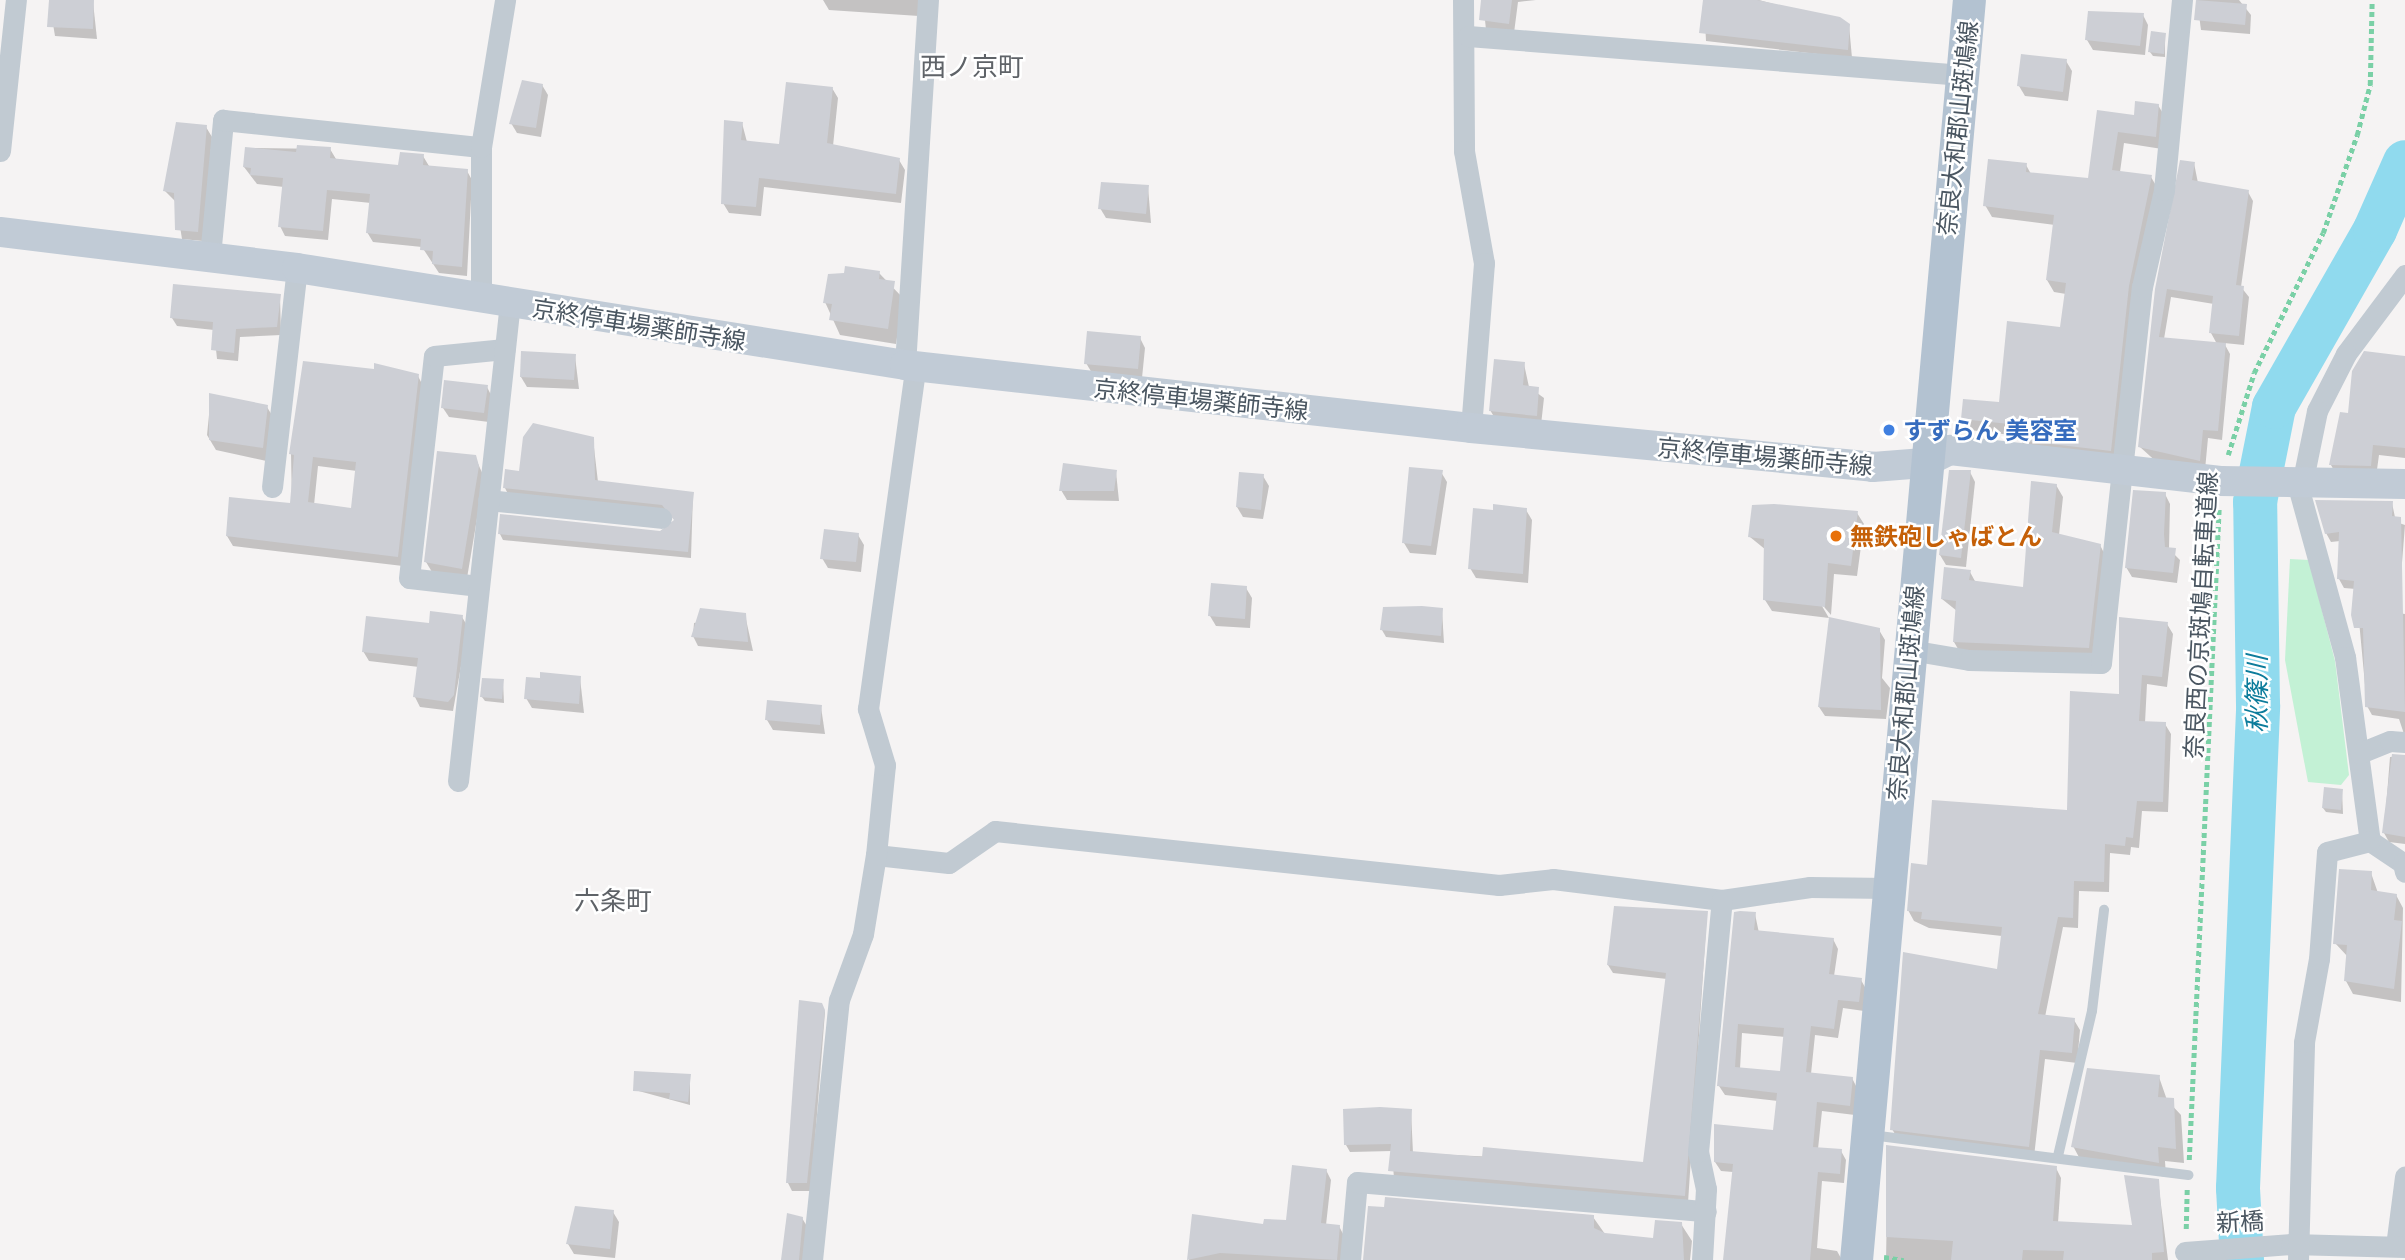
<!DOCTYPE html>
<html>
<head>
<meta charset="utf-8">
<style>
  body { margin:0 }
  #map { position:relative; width:2405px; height:1260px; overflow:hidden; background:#f5f3f3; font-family:"Noto Sans","Noto Sans JP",sans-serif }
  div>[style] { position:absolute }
  .green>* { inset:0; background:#c3f1d5 }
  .shadow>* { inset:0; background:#0003 }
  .river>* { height:44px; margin:-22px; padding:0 22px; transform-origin:22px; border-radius:22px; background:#90daee }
  .building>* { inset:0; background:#cdcfd5 }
  .path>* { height:4.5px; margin-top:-2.25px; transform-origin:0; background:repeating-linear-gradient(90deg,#7ad0a6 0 5px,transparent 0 8.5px) }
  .lane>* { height:10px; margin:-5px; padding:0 5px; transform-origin:5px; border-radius:5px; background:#c1cad2 }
  .street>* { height:21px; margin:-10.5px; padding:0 10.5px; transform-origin:10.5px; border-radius:10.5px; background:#c1cad2 }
  .secondary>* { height:30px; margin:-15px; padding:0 15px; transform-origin:15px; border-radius:15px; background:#c1cbd6 }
  .primary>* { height:33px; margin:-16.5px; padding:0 16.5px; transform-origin:16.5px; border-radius:16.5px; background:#b3c2d1 }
  .dots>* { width:19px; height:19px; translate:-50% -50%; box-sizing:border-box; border:4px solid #fff; border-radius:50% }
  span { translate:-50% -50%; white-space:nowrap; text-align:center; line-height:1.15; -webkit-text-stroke:5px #fff; paint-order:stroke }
  .street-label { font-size:24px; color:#4a5661 }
  .shop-label { font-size:24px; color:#366cbe; font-weight:700 }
  .left { translate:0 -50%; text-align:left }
  .food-label { font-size:24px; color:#c56008; font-weight:700 }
  .neighbourhood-label { font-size:26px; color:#5f6368 }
  .water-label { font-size:26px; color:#0c7c9b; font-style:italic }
</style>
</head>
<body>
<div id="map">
  <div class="green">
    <div style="clip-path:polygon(2290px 559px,2309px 560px,2335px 661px,2349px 775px,2341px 785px,2308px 782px,2285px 660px)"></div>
  </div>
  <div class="shadow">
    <div style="clip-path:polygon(49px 0,93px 2px,97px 39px,55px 36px)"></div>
    <div style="clip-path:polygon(823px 0,920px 0,919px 16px,829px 10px)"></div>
    <div style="clip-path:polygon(1483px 0,1536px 0,1518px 2px,1514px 33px,1486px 30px)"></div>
    <div style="clip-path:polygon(1704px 0,1759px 0,1849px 25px,1852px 58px,1706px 41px)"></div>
    <div style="clip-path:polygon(2197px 0,2239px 0,2251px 15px,2250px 34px,2201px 30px)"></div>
    <div style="clip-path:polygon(2143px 15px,2148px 25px,2145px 55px,2093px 50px,2087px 40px)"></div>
    <div style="clip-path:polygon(2165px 35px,2165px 57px,2153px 56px,2150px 52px)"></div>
    <div style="clip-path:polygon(2066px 61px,2072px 71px,2068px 101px,2025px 96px,2019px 86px)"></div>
    <div style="clip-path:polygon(542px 85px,548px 95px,541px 137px,517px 133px,511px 123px)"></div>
    <div style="clip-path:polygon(832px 88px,838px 98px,833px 146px,899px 160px,905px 170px,901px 203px,764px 187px,761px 216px,729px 213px,723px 203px,742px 123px,747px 142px,781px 146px)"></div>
    <div style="clip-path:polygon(2158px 105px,2165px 117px,2162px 149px,2124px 143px,2120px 172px,2151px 177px,2158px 189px,2117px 462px,2026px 452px,2019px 436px,1970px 430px,1963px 418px,2001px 404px,2061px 329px,2066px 294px,2054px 292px,2047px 280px,2055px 225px,1992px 217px,1985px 205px,2026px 165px,2031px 174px,2089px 180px,2099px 112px,2135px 117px)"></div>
    <div style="clip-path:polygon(206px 127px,212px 137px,203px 241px,182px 239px,176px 202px,165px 191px)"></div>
    <div style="clip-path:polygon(246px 148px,330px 149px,336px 159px,400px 167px,423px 156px,429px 166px,467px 171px,472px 180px,467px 276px,439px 273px,422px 247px,373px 242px,367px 232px,371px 203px,332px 199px,328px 240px,285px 236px,280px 226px,284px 187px,257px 184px,244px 167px)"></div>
    <div style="clip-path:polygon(evenodd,2194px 163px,2198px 183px,2248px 192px,2253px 201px,2241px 287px,2249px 297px,2244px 345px,2224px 343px,2230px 354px,2222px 440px,2208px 438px,2205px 470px,2160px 465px,2140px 447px,2157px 289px,2194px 163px,2171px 297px,2214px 304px,2211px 333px,2217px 344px,2164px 339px,2171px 297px)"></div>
    <div style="clip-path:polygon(1148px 187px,1151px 223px,1106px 218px,1100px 208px)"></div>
    <div style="clip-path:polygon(879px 273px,903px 298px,896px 344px,840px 335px,825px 302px)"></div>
    <div style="clip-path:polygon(280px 296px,281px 335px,240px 337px,238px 361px,217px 359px,214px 330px,177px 326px,172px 318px)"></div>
    <div style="clip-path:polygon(1140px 338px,1145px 348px,1142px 378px,1092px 373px,1086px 363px)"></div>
    <div style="clip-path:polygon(575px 356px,579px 389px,527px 387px,521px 377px)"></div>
    <div style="clip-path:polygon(2405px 357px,2405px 458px,2379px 455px,2376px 477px,2337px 476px,2331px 465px,2349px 415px)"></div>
    <div style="clip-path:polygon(1524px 364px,1529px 387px,1544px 398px,1541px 425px,1496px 420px,1490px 410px)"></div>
    <div style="clip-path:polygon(evenodd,418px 376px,423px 386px,403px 566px,233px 546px,227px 536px,292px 505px,291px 454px,418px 376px,318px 466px,357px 471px,353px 510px,314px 505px,318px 466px)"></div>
    <div style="clip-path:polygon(487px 387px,492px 397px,489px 422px,449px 417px,443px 408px)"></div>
    <div style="clip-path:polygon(211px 395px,267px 407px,276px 422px,271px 462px,216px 450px,207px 435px)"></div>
    <div style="clip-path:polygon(593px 439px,598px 482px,693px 493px,691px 558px,503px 540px,500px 534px,660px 533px,675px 520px,667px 511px,508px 494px,505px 488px,521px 473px)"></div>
    <div style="clip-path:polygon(475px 457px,484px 477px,467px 578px,432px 572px,426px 562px)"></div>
    <div style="clip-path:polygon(1116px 472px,1119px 501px,1067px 500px,1061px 490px)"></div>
    <div style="clip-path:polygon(1441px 472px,1447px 482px,1436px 555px,1410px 553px,1404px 543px)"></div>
    <div style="clip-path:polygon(1970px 472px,1975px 482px,1966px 567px,1946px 565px,1940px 555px)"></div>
    <div style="clip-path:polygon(1263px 476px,1269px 486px,1263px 519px,1243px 517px,1237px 507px)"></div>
    <div style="clip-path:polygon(2056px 485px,2063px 497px,2059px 535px,2100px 545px,2106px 557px,2095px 659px,1961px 654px,1954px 642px,1957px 611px,1942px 599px,1970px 572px,1976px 583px,2024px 589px)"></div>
    <div style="clip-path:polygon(2165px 494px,2170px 504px,2169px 549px,2180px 560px,2177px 583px,2132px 577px,2126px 567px)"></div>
    <div style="clip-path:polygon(2392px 503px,2396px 522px,2405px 525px,2398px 613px,2405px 614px,2405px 737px,2399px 719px,2372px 715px,2367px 706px,2356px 589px,2344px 588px,2339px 579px,2340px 541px,2331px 542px,2326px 533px)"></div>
    <div style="clip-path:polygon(1526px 510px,1532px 520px,1528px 583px,1476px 578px,1470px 568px)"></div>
    <div style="clip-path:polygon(1857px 513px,1864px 524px,1857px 576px,1834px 574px,1831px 615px,1819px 601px,1829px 618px,1772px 611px,1765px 600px,1766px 550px,1750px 537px)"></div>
    <div style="clip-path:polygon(858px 535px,864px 545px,861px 572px,828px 568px,822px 558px)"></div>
    <div style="clip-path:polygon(1246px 588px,1252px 598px,1250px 628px,1216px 626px,1210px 616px)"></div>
    <div style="clip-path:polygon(1442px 610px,1444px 643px,1386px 637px,1382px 630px)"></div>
    <div style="clip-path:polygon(745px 615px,753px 651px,698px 646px,693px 636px,694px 623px)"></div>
    <div style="clip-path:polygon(462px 617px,468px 627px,453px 711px,420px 707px,415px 697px,419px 667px,369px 661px,363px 651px)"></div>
    <div style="clip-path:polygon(2167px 624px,2173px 634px,2167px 687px,2147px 684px,2145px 723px,2165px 724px,2171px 734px,2168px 812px,2142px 811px,2139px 848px,2131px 847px,2130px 855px,2110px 853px,2109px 892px,2079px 891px,2078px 928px,2063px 927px,2045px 1017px,2074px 1020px,2080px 1030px,2077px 1063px,2045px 1059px,2034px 1157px,1898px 1139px,1892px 1129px,1999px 971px,2002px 936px,1929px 928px,1914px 921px,1908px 910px,1928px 867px,2069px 812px,2121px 696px)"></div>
    <div style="clip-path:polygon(1879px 630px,1885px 640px,1882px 678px,1890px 688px,1886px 719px,1825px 716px,1819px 707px)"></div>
    <div style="clip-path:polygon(580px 678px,584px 713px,532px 708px,526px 698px)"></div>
    <div style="clip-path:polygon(503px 681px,504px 703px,485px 701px,482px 697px)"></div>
    <div style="clip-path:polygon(821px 707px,825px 734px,773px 730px,767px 720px)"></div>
    <div style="clip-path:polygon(2405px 756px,2405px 844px,2389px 842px,2384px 833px,2390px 757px)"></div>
    <div style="clip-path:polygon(2342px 790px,2343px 814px,2326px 812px,2323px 808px)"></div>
    <div style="clip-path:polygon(2371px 873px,2378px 893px,2396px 895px,2403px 908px,2401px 1002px,2353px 994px,2346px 981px,2348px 957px,2335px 943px)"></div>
    <div style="clip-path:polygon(1707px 913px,1688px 1203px,1394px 1179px,1392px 1151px,1350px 1152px,1346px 1145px,1411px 1111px,1413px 1153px,1644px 1164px,1667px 979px,1613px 973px,1608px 965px)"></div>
    <div style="clip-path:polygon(evenodd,1755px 914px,1759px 933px,1833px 939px,1838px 949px,1834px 976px,1861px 980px,1866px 989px,1864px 1011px,1843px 1008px,1838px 1038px,1815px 1035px,1811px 1074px,1852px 1078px,1857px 1088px,1855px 1115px,1822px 1111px,1818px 1149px,1841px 1151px,1846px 1160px,1844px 1183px,1822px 1181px,1817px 1248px,1837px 1251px,1842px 1260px,1724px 1260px,1733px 1172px,1721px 1171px,1715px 1162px,1775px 1132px,1778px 1101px,1725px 1095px,1719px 1086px,1755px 914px,1742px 1033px,1785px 1037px,1781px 1073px,1740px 1069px,1742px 1033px)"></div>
    <div style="clip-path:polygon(821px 1004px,825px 1012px,811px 1191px,792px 1191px,788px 1183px)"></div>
    <div style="clip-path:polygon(690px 1076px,690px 1105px,635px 1090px)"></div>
    <div style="clip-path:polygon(2159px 1077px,2167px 1100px,2181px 1115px,2184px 1163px,2165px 1161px,2166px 1177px,2081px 1161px,2073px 1146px)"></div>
    <div style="clip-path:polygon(1888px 1147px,2056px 1168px,2061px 1178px,2058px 1223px,2134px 1227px,2158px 1181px,2168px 1260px,1886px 1260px)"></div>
    <div style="clip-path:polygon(1326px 1170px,1331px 1180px,1326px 1225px,1339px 1226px,1344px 1236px,1342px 1260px,1189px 1260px,1193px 1216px,1265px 1226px,1287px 1222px)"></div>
    <div style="clip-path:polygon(576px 1208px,613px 1212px,619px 1222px,615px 1258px,574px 1254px,568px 1244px)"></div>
    <div style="clip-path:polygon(1593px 1217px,1605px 1234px,1655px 1240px,1681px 1224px,1692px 1241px,1690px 1260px,1365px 1260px)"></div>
    <div style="clip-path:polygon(802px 1218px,808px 1228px,806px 1260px,782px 1260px)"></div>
  </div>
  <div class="river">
    <div style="left:2242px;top:1260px;width:72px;rotate:-93.2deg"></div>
    <div style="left:2238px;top:1188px;width:483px;rotate:-87.6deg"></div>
    <div style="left:2258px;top:705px;width:203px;rotate:-90.8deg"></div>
    <div style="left:2255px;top:502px;width:97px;rotate:-78.7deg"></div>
    <div style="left:2274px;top:407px;width:204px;rotate:-60.3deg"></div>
    <div style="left:2375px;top:230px;width:74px;rotate:-66.2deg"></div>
  </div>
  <div class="building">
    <div style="clip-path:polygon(49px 0,94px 0,93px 29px,47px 27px)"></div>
    <div style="clip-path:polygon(1481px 0,1512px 0,1509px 24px,1479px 20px)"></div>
    <div style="clip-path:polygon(1703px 0,1757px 0,1840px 17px,1850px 24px,1848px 50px,1699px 33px)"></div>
    <div style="clip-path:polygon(2196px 0,2247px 4px,2245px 25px,2194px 20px)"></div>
    <div style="clip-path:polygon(2088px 11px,2144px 13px,2140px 46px,2085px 40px)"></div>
    <div style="clip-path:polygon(2151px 31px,2166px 33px,2164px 54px,2148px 52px)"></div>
    <div style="clip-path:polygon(2021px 54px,2067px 59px,2063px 92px,2017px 86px)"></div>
    <div style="clip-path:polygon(522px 80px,543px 84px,536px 128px,509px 124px)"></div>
    <div style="clip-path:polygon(786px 82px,833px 87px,827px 143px,900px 158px,896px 194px,759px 178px,756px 207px,721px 204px,724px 120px,743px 122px,741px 140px,779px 144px)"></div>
    <div style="clip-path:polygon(2135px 101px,2159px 104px,2156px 137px,2118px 132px,2112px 170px,2152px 175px,2129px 286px,2111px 451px,2017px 440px,2019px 425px,1961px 419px,1963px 399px,1999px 402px,2007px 321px,2060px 327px,2066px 283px,2046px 280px,2054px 215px,1983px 206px,1988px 159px,2027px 163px,2026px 172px,2088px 178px,2097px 110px,2134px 115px)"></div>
    <div style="clip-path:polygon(176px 122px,207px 125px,198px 232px,175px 230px,174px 193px,163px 191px)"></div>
    <div style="clip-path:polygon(297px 145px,331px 147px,330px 158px,398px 165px,400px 152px,424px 154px,423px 165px,468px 169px,462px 267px,432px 264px,433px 251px,420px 250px,421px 239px,366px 233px,370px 194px,327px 190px,323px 231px,278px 227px,283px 178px,250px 175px,251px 168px,243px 167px,245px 147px,296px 152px)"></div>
    <div style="clip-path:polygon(2180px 160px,2195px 162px,2192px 180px,2249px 190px,2236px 285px,2244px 286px,2239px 336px,2209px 333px,2213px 296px,2167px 289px,2159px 337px,2226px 343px,2218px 431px,2203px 430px,2200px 461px,2138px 447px,2155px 289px)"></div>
    <div style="clip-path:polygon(1101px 182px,1149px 185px,1146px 214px,1098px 209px)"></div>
    <div style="clip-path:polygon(845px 266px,880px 271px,879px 279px,895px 281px,888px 329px,829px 320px,832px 304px,823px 303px,828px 274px,844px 273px)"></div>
    <div style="clip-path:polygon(173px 284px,281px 294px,277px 327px,236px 329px,234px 353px,211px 350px,213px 322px,170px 318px)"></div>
    <div style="clip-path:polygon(1087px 331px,1141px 336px,1138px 369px,1084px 364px)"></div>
    <div style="clip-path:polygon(521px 351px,576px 354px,574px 380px,520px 377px)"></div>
    <div style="clip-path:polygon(2364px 351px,2405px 356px,2405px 448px,2373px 445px,2371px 466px,2329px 465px,2340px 412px,2348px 413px,2352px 371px)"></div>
    <div style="clip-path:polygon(1494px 359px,1525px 362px,1523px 385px,1539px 387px,1537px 416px,1489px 411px)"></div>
    <div style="clip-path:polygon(evenodd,303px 361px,374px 369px,374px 363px,419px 374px,398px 557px,226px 536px,229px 497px,290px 503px,294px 455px,289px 454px,303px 361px,313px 457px,356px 462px,351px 508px,308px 502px,313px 457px)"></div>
    <div style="clip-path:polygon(444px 380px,488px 385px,484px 413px,441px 408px)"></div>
    <div style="clip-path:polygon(209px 393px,268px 405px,263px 448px,209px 440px)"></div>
    <div style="clip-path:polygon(533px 423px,594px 437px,595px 480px,694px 492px,688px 552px,498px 534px,500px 514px,660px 531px,674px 520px,662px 505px,503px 488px,505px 469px,519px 471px,523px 437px)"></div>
    <div style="clip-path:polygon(437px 451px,476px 455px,479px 466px,462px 569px,424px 562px)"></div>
    <div style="clip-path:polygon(1063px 463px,1117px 470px,1114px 491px,1059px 491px)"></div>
    <div style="clip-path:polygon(1409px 467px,1443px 470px,1431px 546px,1402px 543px)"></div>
    <div style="clip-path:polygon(1949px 470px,1971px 470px,1961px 558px,1939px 555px)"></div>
    <div style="clip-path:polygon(1239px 472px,1264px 474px,1261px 510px,1236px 507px)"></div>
    <div style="clip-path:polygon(2031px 481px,2057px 484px,2052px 532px,2101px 544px,2089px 648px,1953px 642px,1956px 601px,1941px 599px,1944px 567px,1971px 570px,1969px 580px,2023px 587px)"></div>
    <div style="clip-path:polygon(2133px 490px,2166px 492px,2164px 534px,2165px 547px,2176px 548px,2173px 573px,2125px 568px)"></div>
    <div style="clip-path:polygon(2315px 500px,2393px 501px,2392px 516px,2401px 517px,2405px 712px,2365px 707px,2363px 628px,2354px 628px,2351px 615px,2354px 581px,2337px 579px,2339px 532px,2325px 534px)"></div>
    <div style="clip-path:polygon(1493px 504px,1527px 508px,1523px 574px,1468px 569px,1473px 508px,1493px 510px)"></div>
    <div style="clip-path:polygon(1774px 504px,1858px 511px,1851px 566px,1828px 563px,1825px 607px,1763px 600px,1764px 539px,1748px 537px,1752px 505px)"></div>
    <div style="clip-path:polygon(824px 529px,859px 533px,856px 562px,820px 559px)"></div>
    <div style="clip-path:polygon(1211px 583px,1247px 586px,1245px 619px,1208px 616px)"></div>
    <div style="clip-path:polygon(1422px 606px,1443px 608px,1441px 636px,1380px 630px,1383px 607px)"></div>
    <div style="clip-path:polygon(700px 608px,746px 613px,748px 642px,691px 637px)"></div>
    <div style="clip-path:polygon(430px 611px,463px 615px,454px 695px,448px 702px,413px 697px,418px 658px,362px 652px,366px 616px,429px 623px)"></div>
    <div style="clip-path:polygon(1829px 617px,1880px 628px,1881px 710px,1818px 707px)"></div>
    <div style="clip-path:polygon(2119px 617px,2168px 622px,2162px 677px,2142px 675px,2139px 721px,2166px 722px,2163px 802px,2137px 801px,2133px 838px,2126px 837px,2125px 846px,2105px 844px,2104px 882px,2074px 881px,2073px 918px,2058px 917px,2038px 1014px,2075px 1018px,2072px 1053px,2040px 1050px,2029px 1147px,1890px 1130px,1903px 952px,1997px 969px,2002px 927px,1921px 919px,1922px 912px,1907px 911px,1911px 863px,1927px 865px,1932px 800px,2067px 810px,2070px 691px,2119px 694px)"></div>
    <div style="clip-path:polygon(540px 672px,581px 676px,579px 704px,524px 699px,526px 677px,540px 678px)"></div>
    <div style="clip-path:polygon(482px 678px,504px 679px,502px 699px,480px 697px)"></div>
    <div style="clip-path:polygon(767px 700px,822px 705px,820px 725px,765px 720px)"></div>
    <div style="clip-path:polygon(2392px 754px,2405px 755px,2405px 837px,2382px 833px)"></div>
    <div style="clip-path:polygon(2324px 787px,2343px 789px,2341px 810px,2322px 808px)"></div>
    <div style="clip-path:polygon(2339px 869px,2372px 871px,2371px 890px,2397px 894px,2394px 920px,2402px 921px,2394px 989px,2344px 981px,2347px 945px,2333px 944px)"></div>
    <div style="clip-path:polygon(1614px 906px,1708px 911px,1685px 1196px,1388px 1171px,1391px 1144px,1344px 1145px,1343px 1109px,1380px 1107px,1412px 1109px,1410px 1151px,1482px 1157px,1483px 1147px,1643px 1162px,1666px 973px,1607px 965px)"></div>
    <div style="clip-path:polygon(evenodd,1740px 911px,1756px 912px,1754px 930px,1834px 938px,1829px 974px,1862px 978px,1859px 1002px,1838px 1000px,1834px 1029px,1811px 1026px,1806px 1072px,1853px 1077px,1850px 1106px,1817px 1102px,1813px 1147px,1842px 1149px,1840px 1174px,1818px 1172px,1810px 1260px,1723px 1260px,1733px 1164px,1714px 1162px,1714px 1124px,1773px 1130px,1777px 1093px,1717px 1086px,1734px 912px,1740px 911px,1738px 1024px,1784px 1028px,1780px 1071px,1735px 1067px,1738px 1024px)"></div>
    <div style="clip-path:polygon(799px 1000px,822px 1003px,825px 1010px,807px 1183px,786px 1183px)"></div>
    <div style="clip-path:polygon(2087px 1068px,2160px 1075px,2158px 1097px,2174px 1098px,2176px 1149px,2158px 1147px,2159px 1163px,2071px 1147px)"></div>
    <div style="clip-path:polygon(634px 1071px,691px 1074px,688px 1102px,669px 1099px,670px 1093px,633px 1091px)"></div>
    <div style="clip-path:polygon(1886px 1145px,2057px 1166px,2053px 1221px,2132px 1225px,2124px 1175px,2159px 1179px,2164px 1252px,2152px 1253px,2152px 1260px,2063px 1260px,2064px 1251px,2023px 1250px,2022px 1260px,1951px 1260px,1953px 1241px,1886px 1237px)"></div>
    <div style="clip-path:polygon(1292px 1165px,1327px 1169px,1321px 1223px,1340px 1225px,1337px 1260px,1220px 1253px,1187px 1260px,1192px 1214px,1263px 1224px,1264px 1219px,1286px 1220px)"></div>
    <div style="clip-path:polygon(1385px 1197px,1594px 1215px,1594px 1228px,1605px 1233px,1653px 1238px,1655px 1220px,1682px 1222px,1684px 1260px,1363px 1260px,1368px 1206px,1384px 1207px)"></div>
    <div style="clip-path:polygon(575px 1206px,614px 1210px,610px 1249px,566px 1244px)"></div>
    <div style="clip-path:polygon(787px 1213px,803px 1217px,799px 1260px,781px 1260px)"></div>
  </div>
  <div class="path">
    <div style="left:2228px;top:455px;width:86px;rotate:-72.4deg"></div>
    <div style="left:2254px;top:373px;width:156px;rotate:-63.8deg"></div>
    <div style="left:2323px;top:233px;width:104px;rotate:-70.9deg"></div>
    <div style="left:2357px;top:135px;width:52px;rotate:-75.4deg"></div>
    <div style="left:2370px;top:85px;width:85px;rotate:-88.7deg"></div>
    <div style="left:2189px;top:1160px;width:653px;rotate:-87.37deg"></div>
    <div style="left:2186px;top:1229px;width:40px;rotate:-88.6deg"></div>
    <div style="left:1884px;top:1257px;width:20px;rotate:9deg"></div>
  </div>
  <div class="lane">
    <div style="left:1871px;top:1135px;width:320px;rotate:7.2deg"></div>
    <div style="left:2058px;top:1156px;width:149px;rotate:-76.8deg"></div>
    <div style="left:2092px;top:1011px;width:102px;rotate:-83.2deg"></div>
  </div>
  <div class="street">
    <div style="left:1463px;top:0;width:151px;rotate:89.6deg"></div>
    <div style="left:1464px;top:151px;width:114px;rotate:79.9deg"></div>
    <div style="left:1484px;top:263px;width:166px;rotate:94.5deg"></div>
    <div style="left:1468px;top:36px;width:496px;rotate:4.5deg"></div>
    <div style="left:0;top:151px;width:152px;rotate:-84deg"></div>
    <div style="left:210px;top:256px;width:137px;rotate:-84.5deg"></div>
    <div style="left:223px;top:120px;width:259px;rotate:6deg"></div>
    <div style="left:2405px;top:275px;width:99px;rotate:126.8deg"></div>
    <div style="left:2346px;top:354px;width:64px;rotate:117deg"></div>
    <div style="left:2317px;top:411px;width:69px;rotate:101.6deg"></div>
    <div style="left:2303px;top:479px;width:7px;rotate:180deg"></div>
    <div style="left:2296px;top:479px;width:185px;rotate:74.6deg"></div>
    <div style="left:2345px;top:657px;width:186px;rotate:82.3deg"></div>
    <div style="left:2370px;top:841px;width:40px;rotate:34deg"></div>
    <div style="left:2403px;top:863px;width:9px;rotate:77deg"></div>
    <div style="left:481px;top:300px;width:153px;rotate:-90deg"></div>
    <div style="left:481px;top:147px;width:149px;rotate:-80.7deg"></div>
    <div style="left:905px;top:365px;width:366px;rotate:-86.4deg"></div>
    <div style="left:272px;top:487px;width:220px;rotate:-83.5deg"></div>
    <div style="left:488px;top:500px;width:174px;rotate:5.9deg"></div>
    <div style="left:479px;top:586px;width:70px;rotate:-173.5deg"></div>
    <div style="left:409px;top:578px;width:223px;rotate:-83.6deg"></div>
    <div style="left:434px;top:356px;width:71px;rotate:-5.6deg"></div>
    <div style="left:1910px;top:650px;width:60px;rotate:9.6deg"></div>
    <div style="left:1969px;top:660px;width:132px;rotate:1.3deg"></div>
    <div style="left:2101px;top:663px;width:378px;rotate:-83.8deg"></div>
    <div style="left:2142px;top:287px;width:99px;rotate:-77.2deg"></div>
    <div style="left:2164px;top:190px;width:191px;rotate:-84.6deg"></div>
    <div style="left:2360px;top:753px;width:32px;rotate:-22deg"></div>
    <div style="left:2390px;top:741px;width:15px;rotate:4deg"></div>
    <div style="left:458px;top:781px;width:480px;rotate:-83.8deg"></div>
    <div style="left:876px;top:855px;width:73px;rotate:6.3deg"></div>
    <div style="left:949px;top:863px;width:56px;rotate:-34.8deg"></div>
    <div style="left:995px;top:831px;width:507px;rotate:6.12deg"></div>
    <div style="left:1499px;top:885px;width:54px;rotate:-6.3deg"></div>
    <div style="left:1553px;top:879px;width:170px;rotate:7.1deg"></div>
    <div style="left:1722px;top:900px;width:89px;rotate:-8.4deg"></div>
    <div style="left:1810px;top:887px;width:78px;rotate:0.7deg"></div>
    <div style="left:2396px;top:1246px;width:70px;rotate:-82.6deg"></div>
    <div style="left:2185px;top:1252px;width:106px;rotate:-4.3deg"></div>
    <div style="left:2291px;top:1244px;width:114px;rotate:1.5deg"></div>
    <div style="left:812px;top:1260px;width:261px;rotate:-84.1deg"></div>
    <div style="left:839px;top:1000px;width:70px;rotate:-70deg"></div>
    <div style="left:863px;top:934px;width:80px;rotate:-80.7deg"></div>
    <div style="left:876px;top:855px;width:90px;rotate:-84.3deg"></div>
    <div style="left:885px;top:765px;width:59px;rotate:-106.9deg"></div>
    <div style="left:868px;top:709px;width:347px;rotate:-82.1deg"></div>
    <div style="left:1350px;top:1260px;width:78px;rotate:-84.9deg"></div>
    <div style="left:1357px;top:1182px;width:350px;rotate:4.8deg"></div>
    <div style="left:1702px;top:1260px;width:71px;rotate:-86.8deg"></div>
    <div style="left:1706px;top:1189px;width:38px;rotate:-102deg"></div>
    <div style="left:1698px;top:1152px;width:253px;rotate:-84.6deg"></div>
    <div style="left:2298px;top:1260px;width:218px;rotate:-88.4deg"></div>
    <div style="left:2304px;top:1042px;width:84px;rotate:-79.8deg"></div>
    <div style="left:2319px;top:959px;width:107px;rotate:-85.7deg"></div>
    <div style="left:2327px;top:852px;width:44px;rotate:-14.3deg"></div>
  </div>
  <div class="secondary">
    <div style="left:0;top:232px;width:299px;rotate:6.9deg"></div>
    <div style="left:297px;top:268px;width:616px;rotate:9.06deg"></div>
    <div style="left:905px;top:365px;width:569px;rotate:6.35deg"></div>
    <div style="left:1471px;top:428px;width:404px;rotate:5.5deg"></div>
    <div style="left:1873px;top:467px;width:51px;rotate:-4.5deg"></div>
    <div style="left:1924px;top:463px;width:29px;rotate:-27deg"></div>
    <div style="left:1950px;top:450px;width:272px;rotate:6.5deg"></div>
    <div style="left:2220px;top:481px;width:185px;rotate:0.9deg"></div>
  </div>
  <div class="primary">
    <div style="left:1856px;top:1260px;width:1265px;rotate:-84.88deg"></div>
  </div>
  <div class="dots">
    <div style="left:1889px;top:430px;background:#3f7fe0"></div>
    <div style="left:1836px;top:536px;background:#e8710a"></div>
  </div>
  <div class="street-label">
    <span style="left:1957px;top:128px;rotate:-84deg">奈良大和郡山斑鳩線</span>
    <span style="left:639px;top:324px;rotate:9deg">京終停車場薬師寺線</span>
    <span style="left:1201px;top:399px;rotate:6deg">京終停車場薬師寺線</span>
    <span style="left:1765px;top:456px;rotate:5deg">京終停車場薬師寺線</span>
    <span style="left:2200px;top:615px;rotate:-87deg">奈良西の京斑鳩自転車道線</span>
    <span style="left:1905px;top:693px;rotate:-85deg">奈良大和郡山斑鳩線</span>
    <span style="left:2240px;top:1221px;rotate:-3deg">新橋</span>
  </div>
  <div class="shop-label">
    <span class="left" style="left:1903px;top:430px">すずらん 美容室</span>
  </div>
  <div class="food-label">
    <span class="left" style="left:1850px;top:536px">無鉄砲しゃばとん</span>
  </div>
  <div class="neighbourhood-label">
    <span style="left:972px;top:67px">西ノ京町</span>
    <span style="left:613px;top:901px">六条町</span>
  </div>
  <div class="water-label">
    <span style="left:2257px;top:694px;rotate:-90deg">秋篠川</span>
  </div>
</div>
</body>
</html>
